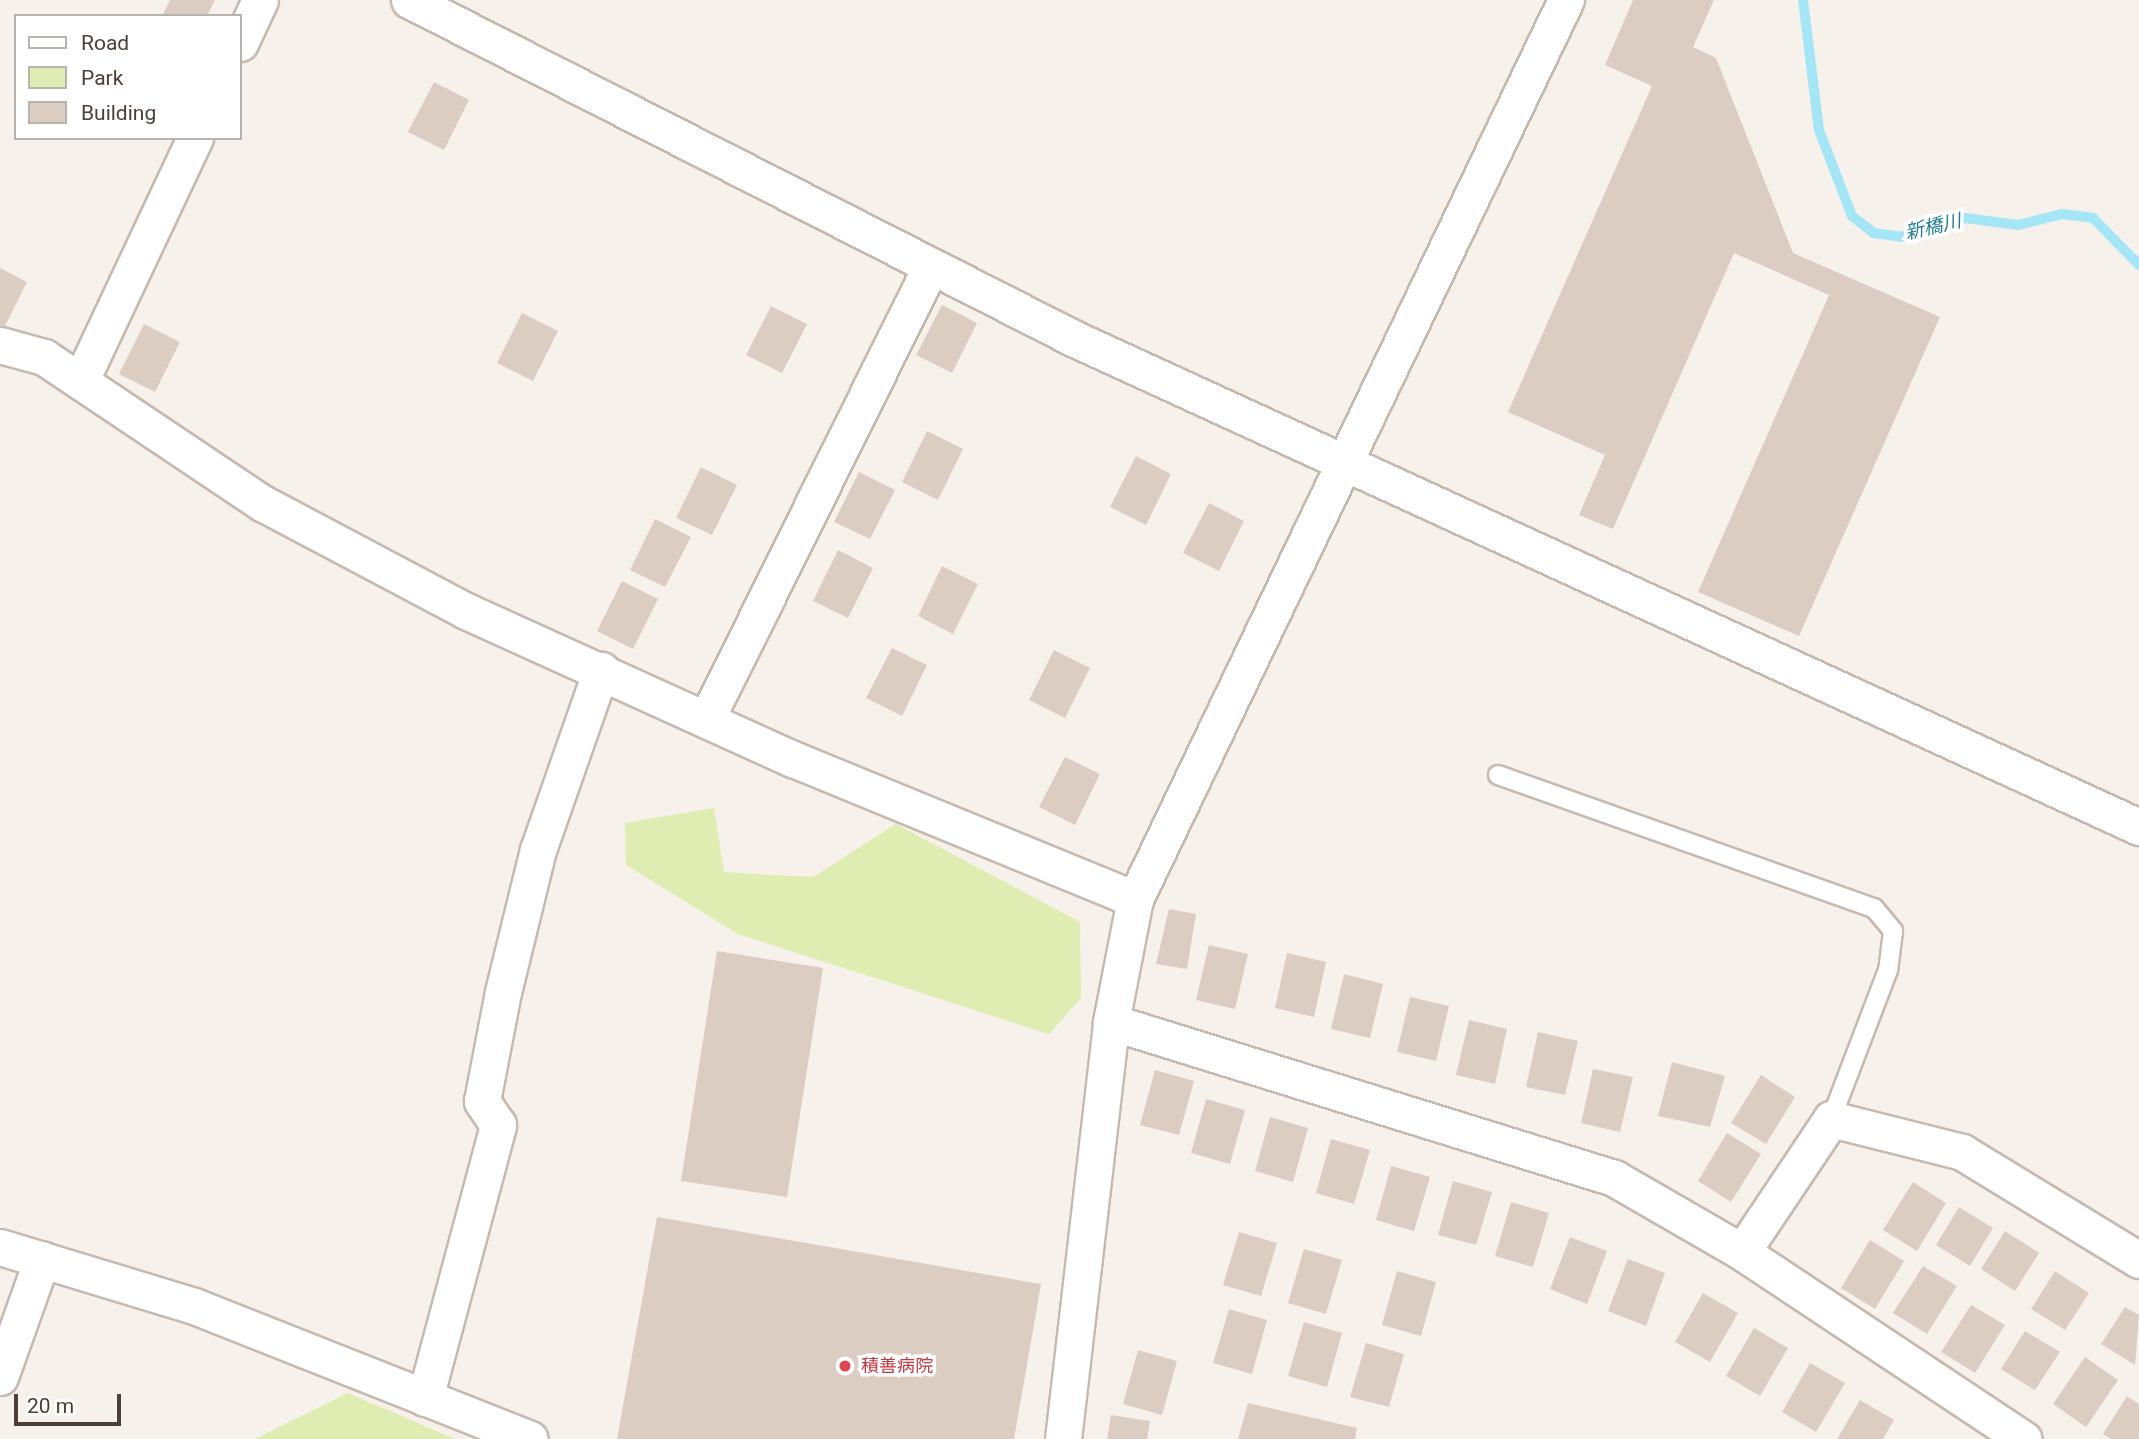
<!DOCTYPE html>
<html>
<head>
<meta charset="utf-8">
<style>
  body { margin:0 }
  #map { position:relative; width:2139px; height:1439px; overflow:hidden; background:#f7f1eb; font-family:Roboto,"Noto Sans JP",sans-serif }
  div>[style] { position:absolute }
  .green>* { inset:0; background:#dfedb2 }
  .stream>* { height:10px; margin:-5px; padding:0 5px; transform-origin:5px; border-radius:5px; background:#a5e6f6 }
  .building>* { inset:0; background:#dccdc3 }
  .roads { filter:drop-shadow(2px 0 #c6b9b0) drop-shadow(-2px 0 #c6b9b0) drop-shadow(0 2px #c6b9b0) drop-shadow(0 -2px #c6b9b0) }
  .lane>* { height:18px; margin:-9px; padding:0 9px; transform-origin:9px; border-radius:9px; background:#fff }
  .street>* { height:35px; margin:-17.5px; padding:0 17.5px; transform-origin:17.5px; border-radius:17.5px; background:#fff }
  .dots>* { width:19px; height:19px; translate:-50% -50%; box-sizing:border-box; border:4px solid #fff; border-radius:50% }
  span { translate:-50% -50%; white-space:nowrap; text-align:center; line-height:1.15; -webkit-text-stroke:7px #fff; paint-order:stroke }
  .health-label { font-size:18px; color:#be3a42 }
  .left { translate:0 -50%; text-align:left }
  .water-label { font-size:19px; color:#227d96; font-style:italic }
  .legend { position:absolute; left:14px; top:14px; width:228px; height:126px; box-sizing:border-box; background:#fff; border:2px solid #b7b3af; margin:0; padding:9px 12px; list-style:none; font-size:21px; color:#4c4038 }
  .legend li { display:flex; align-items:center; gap:14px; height:35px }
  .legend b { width:35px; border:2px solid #b7b3af }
  .scale { position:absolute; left:14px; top:1394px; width:107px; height:32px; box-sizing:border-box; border:4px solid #4c4038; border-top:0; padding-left:9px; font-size:21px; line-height:24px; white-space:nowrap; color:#4c4038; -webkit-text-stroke:5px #fff; paint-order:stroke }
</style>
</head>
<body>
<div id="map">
  <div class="green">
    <div style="clip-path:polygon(714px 808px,724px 872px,813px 877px,896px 824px,1080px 922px,1081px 998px,1049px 1034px,738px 934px,626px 865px,625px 823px)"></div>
    <div style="clip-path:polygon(348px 1393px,455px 1439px,255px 1439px)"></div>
  </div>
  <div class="stream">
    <div style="left:1803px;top:0;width:131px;rotate:83deg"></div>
    <div style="left:1819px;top:130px;width:92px;rotate:69deg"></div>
    <div style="left:1852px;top:216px;width:28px;rotate:38deg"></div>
    <div style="left:1874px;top:233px;width:27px;rotate:8deg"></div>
    <div style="left:1901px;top:237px;width:68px;rotate:-16.3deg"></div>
    <div style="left:1966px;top:218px;width:52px;rotate:7.7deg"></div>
    <div style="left:2018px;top:225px;width:45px;rotate:-14deg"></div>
    <div style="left:2062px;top:214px;width:31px;rotate:7deg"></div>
    <div style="left:2093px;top:218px;width:66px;rotate:45.6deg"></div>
  </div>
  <div class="building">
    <div style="clip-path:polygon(170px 0,215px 0,207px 16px,162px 16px)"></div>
    <div style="clip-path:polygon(1633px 0,1714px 0,1693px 47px,1716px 58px,1793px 253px,1940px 317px,1799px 636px,1698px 592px,1829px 295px,1734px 253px,1613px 529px,1579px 515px,1605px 455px,1508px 412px,1652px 86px,1605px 65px)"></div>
    <div style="clip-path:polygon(434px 82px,469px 100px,444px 150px,408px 132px)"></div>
    <div style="clip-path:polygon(0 268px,27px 282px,0 336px)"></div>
    <div style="clip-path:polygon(942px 305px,977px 323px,952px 373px,916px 355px)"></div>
    <div style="clip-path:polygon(771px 306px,807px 324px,782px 373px,746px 355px)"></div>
    <div style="clip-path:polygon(522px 313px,558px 331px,533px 381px,497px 363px)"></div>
    <div style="clip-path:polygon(144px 324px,180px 342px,155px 392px,119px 374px)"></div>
    <div style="clip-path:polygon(927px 431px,963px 449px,938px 500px,902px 482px)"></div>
    <div style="clip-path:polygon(1136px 456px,1171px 474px,1146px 525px,1110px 507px)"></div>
    <div style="clip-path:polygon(701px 467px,737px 485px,712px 535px,676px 518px)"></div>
    <div style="clip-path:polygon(859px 472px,895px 490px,870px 539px,834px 522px)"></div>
    <div style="clip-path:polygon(1209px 503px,1244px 521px,1219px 571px,1183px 553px)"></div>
    <div style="clip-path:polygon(655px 519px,691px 537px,665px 587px,630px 570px)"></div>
    <div style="clip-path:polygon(838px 550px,873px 568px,848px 618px,813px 601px)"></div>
    <div style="clip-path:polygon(942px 566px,978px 584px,953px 634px,918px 616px)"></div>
    <div style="clip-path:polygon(622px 581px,658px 599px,633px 649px,597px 631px)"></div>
    <div style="clip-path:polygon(892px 648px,927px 665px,902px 716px,866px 698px)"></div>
    <div style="clip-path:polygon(1054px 650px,1090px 668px,1065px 718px,1029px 700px)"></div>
    <div style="clip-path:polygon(1065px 757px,1100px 774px,1075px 825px,1039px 807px)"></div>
    <div style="clip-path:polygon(1169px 909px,1196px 914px,1187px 969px,1156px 964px)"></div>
    <div style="clip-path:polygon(1209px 945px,1248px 954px,1235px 1009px,1196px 1000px)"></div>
    <div style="clip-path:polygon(717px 951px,823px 968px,787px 1197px,681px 1181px)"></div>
    <div style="clip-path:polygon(1287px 953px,1326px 962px,1314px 1017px,1275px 1008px)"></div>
    <div style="clip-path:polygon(1344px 974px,1383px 984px,1370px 1038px,1331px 1029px)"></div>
    <div style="clip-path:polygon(1410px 997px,1449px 1006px,1436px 1061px,1397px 1052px)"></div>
    <div style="clip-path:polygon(1469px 1020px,1507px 1029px,1495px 1084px,1456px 1075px)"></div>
    <div style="clip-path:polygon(1538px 1032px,1578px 1041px,1565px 1095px,1526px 1087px)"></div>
    <div style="clip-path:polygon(1672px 1062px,1725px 1076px,1710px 1127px,1658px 1116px)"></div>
    <div style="clip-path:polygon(1593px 1069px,1633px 1077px,1620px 1132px,1581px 1123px)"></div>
    <div style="clip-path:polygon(1155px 1070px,1194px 1081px,1179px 1135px,1140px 1125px)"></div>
    <div style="clip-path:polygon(1761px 1075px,1795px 1097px,1766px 1144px,1731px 1123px)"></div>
    <div style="clip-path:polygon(1206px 1099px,1245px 1110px,1230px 1164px,1191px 1153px)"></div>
    <div style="clip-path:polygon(1270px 1117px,1308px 1128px,1293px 1182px,1255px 1171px)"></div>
    <div style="clip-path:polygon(1727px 1133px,1761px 1154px,1731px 1202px,1698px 1181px)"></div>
    <div style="clip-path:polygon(1331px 1139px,1370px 1150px,1354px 1204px,1316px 1193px)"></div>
    <div style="clip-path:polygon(1391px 1166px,1430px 1177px,1414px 1231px,1376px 1220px)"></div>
    <div style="clip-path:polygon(1453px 1181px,1492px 1192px,1476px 1245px,1438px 1235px)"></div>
    <div style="clip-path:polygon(1913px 1182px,1946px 1203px,1917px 1251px,1883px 1230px)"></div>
    <div style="clip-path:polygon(1511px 1202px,1549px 1213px,1533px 1267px,1495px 1256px)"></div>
    <div style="clip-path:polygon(1959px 1207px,1993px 1228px,1970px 1266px,1936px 1245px)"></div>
    <div style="clip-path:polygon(657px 1217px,1041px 1284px,1014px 1439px,617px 1439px)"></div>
    <div style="clip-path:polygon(2005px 1231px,2039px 1253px,2015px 1291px,1981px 1269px)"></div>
    <div style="clip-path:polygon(1239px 1232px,1277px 1243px,1261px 1296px,1223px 1285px)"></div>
    <div style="clip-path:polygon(1570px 1237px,1607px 1251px,1587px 1304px,1550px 1289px)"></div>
    <div style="clip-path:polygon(1870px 1240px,1904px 1261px,1875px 1309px,1841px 1288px)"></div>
    <div style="clip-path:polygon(1304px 1249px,1342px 1260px,1326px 1314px,1288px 1303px)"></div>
    <div style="clip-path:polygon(1628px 1259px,1665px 1273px,1646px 1326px,1608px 1311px)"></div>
    <div style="clip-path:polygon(1923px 1266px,1957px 1286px,1927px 1334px,1893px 1313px)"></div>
    <div style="clip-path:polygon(1397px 1271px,1436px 1282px,1421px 1336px,1382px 1325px)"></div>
    <div style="clip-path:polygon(2055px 1271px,2089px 1293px,2065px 1330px,2031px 1309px)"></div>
    <div style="clip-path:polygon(1703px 1293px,1738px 1313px,1710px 1362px,1675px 1342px)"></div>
    <div style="clip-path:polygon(1971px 1305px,2005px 1325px,1975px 1373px,1941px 1352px)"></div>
    <div style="clip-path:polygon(2125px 1307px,2139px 1315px,2135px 1365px,2101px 1344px)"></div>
    <div style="clip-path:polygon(1229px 1309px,1267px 1320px,1252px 1374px,1213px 1363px)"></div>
    <div style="clip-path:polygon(1304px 1322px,1342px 1333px,1327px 1387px,1288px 1376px)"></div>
    <div style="clip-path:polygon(1754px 1328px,1788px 1348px,1760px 1396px,1726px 1376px)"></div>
    <div style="clip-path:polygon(2025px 1331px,2060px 1352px,2035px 1390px,2001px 1369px)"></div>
    <div style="clip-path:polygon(1366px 1343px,1404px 1354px,1389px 1407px,1350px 1397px)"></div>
    <div style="clip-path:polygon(1138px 1350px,1177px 1361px,1162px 1415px,1123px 1404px)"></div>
    <div style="clip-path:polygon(2085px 1357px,2118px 1380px,2086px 1427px,2053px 1404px)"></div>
    <div style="clip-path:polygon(1810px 1363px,1845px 1383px,1816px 1432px,1782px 1412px)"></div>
    <div style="clip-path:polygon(2127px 1396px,2139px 1404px,2139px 1439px,2111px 1439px,2103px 1434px)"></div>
    <div style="clip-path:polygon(1860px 1400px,1894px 1420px,1883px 1439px,1837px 1439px)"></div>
    <div style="clip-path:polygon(1248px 1403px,1357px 1428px,1355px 1439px,1238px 1439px)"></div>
    <div style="clip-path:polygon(1111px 1415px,1150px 1421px,1147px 1439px,1107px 1439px)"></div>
  </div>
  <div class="roads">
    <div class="lane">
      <div style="left:1498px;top:775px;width:399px;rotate:19.5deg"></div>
      <div style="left:1874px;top:908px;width:30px;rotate:50deg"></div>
      <div style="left:1893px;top:931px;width:39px;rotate:97deg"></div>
      <div style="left:1888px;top:970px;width:160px;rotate:110.9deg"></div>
    </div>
    <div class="street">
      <div style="left:409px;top:0;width:747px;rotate:26.98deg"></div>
      <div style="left:1075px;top:339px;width:1171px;rotate:24.64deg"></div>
      <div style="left:240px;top:43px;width:47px;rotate:-65.1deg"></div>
      <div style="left:0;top:345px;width:46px;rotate:15.3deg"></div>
      <div style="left:44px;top:357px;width:265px;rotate:33.8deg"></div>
      <div style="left:264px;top:504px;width:229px;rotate:27.9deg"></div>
      <div style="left:466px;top:611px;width:359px;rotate:24.4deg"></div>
      <div style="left:793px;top:759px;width:370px;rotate:22.3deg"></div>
      <div style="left:81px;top:380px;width:268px;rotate:-64.8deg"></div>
      <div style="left:708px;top:716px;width:502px;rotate:-63.64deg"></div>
      <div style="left:1111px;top:1022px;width:527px;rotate:17.23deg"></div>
      <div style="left:1614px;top:1178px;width:148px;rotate:30deg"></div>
      <div style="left:1742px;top:1252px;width:338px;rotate:33.6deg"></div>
      <div style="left:0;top:1247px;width:203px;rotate:16.9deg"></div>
      <div style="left:194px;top:1306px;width:361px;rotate:21.6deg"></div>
      <div style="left:1742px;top:1252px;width:160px;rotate:-56.2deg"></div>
      <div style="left:1831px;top:1119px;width:135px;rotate:14.1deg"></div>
      <div style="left:1962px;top:1152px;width:207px;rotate:31.4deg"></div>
      <div style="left:0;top:1377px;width:125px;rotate:-70.4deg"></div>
      <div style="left:425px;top:1398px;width:283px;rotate:-75deg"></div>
      <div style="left:498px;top:1125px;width:29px;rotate:-124deg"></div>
      <div style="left:482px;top:1101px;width:111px;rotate:-79.1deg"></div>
      <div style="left:503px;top:992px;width:146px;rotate:-76.2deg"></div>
      <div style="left:538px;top:850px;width:191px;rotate:-70.7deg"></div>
      <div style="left:1063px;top:1439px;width:420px;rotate:-83.4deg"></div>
      <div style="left:1111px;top:1022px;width:125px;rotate:-79deg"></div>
      <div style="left:1135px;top:899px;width:997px;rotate:-64.39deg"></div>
    </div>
  </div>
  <div class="dots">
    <div style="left:845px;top:1366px;background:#e0444e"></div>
  </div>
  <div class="health-label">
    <span class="left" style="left:861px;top:1366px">積善病院</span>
  </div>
  <div class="water-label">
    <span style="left:1933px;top:227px;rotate:-13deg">新橋川</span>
  </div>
  <ul class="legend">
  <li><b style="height:9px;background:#fff"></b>Road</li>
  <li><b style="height:19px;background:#dfedb2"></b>Park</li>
  <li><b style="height:19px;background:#dccdc3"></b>Building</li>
  </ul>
  <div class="scale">20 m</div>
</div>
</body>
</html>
